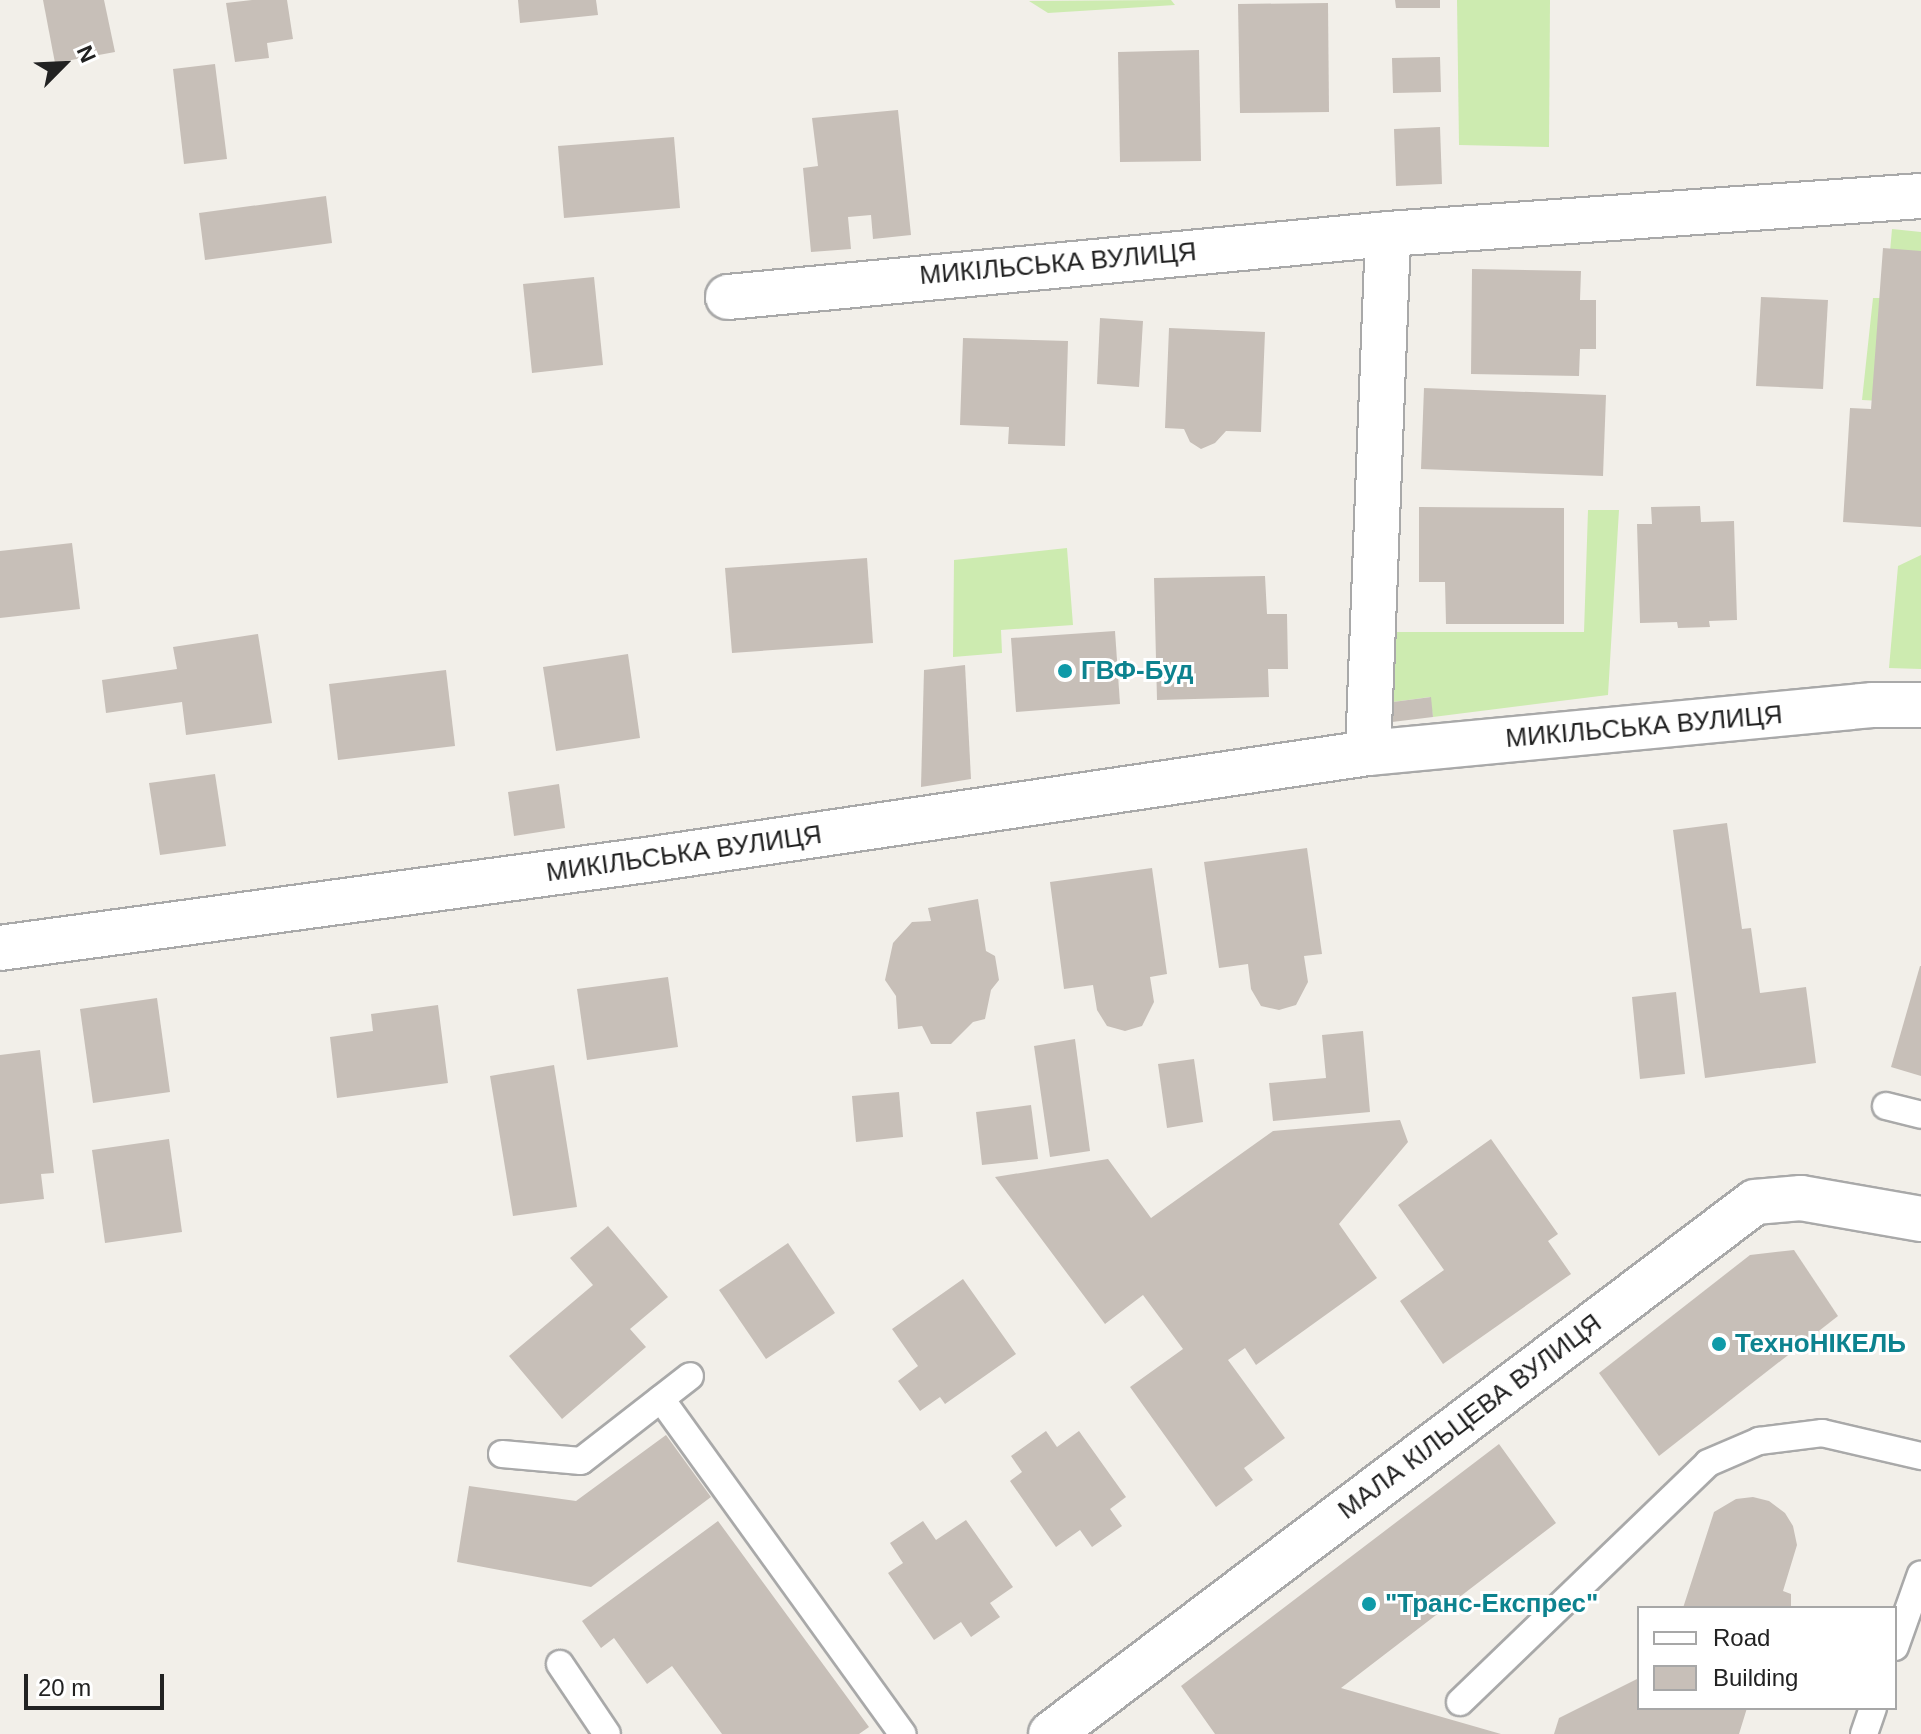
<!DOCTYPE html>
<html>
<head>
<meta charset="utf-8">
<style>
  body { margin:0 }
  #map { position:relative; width:1921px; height:1734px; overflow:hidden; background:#f2efe9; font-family:Helvetica,sans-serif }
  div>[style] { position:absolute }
  .grass>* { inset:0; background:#cdebb0 }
  .building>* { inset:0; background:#c7bfb8 }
  .roads { filter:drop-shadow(2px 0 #a9a9a9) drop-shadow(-2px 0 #a9a9a9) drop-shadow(0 2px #a9a9a9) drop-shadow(0 -2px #a9a9a9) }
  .lane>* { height:26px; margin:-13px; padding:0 13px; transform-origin:13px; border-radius:13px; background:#fff }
  .street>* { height:44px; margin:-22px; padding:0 22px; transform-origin:22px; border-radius:22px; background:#fff }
  .dots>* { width:22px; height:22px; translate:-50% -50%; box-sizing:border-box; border:4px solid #fff; border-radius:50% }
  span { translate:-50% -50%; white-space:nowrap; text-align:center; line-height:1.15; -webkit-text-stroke:6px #fff; paint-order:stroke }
  .street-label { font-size:26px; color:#222 }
  .culture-label { font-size:26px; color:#0d838f; font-weight:700 }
  .left { translate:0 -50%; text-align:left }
  .legend { position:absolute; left:1637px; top:1606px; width:260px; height:104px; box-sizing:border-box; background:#fff; border:2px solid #a7a7a7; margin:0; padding:10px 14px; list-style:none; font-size:24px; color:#222 }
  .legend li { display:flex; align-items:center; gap:16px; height:40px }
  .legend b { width:40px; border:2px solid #a7a7a7 }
  .north { position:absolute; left:24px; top:24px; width:80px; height:80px; -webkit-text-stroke:6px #fff; paint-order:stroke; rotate:66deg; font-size:22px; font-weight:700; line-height:32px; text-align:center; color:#222 }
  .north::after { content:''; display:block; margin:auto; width:28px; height:36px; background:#222; clip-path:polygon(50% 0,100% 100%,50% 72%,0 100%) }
  .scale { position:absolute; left:24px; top:1674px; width:140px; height:36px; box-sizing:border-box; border:4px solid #222; border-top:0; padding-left:10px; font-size:24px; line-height:28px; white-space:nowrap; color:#222; -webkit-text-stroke:6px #fff; paint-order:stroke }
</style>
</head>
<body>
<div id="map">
  <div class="grass">
    <div style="clip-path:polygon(1171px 0,1175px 5px,1048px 13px,1029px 1px)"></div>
    <div style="clip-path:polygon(1457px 0,1550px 0,1549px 147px,1459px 145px)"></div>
    <div style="clip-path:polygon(1892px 229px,1921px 232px,1921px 403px,1862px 400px,1873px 298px,1886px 298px)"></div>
    <div style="clip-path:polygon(1588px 510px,1619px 510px,1608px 695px,1433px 717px,1430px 697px,1393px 702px,1396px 632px,1584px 632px)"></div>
    <div style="clip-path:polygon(1067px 548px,1073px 625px,1001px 630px,1002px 653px,953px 657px,954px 560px)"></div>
    <div style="clip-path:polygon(1921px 555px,1921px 669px,1889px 668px,1898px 566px)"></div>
  </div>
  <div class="building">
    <div style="clip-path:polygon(43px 0,104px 0,115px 52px,55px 63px)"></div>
    <div style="clip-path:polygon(252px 0,287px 0,293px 39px,267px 43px,269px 58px,235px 62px,226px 3px)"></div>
    <div style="clip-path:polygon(518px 0,596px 0,598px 15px,520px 23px)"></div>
    <div style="clip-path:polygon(1395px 0,1440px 0,1440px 8px,1396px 8px)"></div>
    <div style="clip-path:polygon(1328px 3px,1329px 112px,1240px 113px,1238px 4px)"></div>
    <div style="clip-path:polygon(1199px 50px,1201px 161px,1120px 162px,1118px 52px)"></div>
    <div style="clip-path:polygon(1440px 57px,1441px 92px,1393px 93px,1392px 58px)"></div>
    <div style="clip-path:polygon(215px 64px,227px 159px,184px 164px,173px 69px)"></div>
    <div style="clip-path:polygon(898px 110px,911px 235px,873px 239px,871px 215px,848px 217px,851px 249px,811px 252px,803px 168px,818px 166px,812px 118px)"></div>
    <div style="clip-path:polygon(1440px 127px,1442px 184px,1396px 186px,1394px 129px)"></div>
    <div style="clip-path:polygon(674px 137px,680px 208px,564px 218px,558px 146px)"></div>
    <div style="clip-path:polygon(326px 196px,332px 243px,205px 260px,199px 213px)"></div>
    <div style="clip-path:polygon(1883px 248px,1921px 251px,1921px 527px,1843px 522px,1850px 408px,1871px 409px)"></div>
    <div style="clip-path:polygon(1472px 269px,1581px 271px,1580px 300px,1596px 300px,1596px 349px,1580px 349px,1579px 376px,1471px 374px)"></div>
    <div style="clip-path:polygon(594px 277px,603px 365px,532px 373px,523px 284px)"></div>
    <div style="clip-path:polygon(1761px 297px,1828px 300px,1823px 389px,1756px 386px)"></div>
    <div style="clip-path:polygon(1100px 318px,1143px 321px,1139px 387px,1097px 384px)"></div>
    <div style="clip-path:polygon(1169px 328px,1265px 332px,1261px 432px,1226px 431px,1215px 443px,1201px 449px,1190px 442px,1184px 429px,1165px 428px)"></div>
    <div style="clip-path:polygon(963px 338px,1068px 341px,1065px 446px,1008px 444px,1009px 427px,960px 425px)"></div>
    <div style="clip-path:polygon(1424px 388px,1606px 395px,1603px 476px,1421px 469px)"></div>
    <div style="clip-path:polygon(1700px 506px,1701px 522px,1734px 521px,1737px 620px,1709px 621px,1710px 627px,1678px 628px,1677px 622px,1640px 623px,1637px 524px,1652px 524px,1651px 507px)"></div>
    <div style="clip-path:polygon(1419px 507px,1564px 508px,1564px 624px,1446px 624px,1445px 582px,1419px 582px)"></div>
    <div style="clip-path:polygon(72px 543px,80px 609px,0 618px,0 551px)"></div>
    <div style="clip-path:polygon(867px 558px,873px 643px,732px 653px,725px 568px)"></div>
    <div style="clip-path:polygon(1265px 576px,1267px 614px,1287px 614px,1288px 669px,1268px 669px,1269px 697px,1157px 700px,1154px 578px)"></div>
    <div style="clip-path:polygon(1115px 631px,1120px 704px,1016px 712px,1011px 638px)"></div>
    <div style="clip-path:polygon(258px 634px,272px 723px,186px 735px,182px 702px,106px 713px,102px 680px,177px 669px,173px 647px)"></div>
    <div style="clip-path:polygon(628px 654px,640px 738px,556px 751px,543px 667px)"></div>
    <div style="clip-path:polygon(965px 665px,971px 779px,921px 787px,924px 670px)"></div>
    <div style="clip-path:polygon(446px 670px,455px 746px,338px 760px,329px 684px)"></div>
    <div style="clip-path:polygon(1431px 697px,1433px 717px,1392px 722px,1393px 702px)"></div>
    <div style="clip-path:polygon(215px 774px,226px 846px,160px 855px,149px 783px)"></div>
    <div style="clip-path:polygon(559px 784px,565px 828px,514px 836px,508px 792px)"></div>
    <div style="clip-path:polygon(1727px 823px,1742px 929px,1751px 928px,1760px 993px,1806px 987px,1816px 1063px,1705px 1078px,1673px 830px)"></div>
    <div style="clip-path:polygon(1307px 848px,1322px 954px,1304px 956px,1308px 982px,1296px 1005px,1279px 1010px,1261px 1006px,1251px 989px,1248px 964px,1219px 968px,1204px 862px)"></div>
    <div style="clip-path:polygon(1152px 868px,1167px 974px,1150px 977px,1154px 1002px,1142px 1026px,1125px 1031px,1107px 1026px,1097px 1010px,1093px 985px,1064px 989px,1050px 882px)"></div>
    <div style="clip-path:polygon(978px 899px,986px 951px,995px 956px,999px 980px,991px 990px,985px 1019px,973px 1022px,951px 1044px,931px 1044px,922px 1026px,898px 1029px,896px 996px,885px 980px,893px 943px,912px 922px,931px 921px,928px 908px)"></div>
    <div style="clip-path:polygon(1920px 966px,1921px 966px,1921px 1076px,1891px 1067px)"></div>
    <div style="clip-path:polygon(668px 977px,678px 1047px,587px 1060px,577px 989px)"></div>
    <div style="clip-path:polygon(1676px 992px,1685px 1074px,1640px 1079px,1632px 997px)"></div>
    <div style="clip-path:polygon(157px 998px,170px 1092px,93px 1103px,80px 1009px)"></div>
    <div style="clip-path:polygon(438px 1005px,448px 1083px,337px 1098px,330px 1037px,373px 1031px,371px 1014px)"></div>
    <div style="clip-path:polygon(1363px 1031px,1370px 1112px,1273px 1121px,1269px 1083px,1326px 1078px,1322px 1035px)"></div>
    <div style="clip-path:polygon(1075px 1039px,1090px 1151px,1050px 1157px,1034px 1046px)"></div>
    <div style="clip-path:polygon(40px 1050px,54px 1173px,41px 1174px,44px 1199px,0 1204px,0 1055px)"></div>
    <div style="clip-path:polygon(1194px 1059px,1203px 1122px,1167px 1128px,1158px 1064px)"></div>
    <div style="clip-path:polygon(554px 1065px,577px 1207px,513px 1216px,490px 1076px)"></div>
    <div style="clip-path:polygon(899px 1092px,903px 1137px,856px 1142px,852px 1096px)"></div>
    <div style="clip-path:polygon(1031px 1105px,1038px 1159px,982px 1165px,976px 1112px)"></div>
    <div style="clip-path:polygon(1400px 1120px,1408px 1142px,1339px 1224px,1377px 1278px,1256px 1365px,1245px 1348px,1228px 1360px,1285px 1438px,1244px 1468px,1253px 1480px,1216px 1507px,1130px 1387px,1183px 1349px,1143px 1295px,1105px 1324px,995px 1177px,1108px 1159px,1151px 1218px,1273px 1131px)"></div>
    <div style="clip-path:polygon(169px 1139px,182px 1232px,105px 1243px,92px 1150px)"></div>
    <div style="clip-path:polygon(1491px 1139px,1558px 1234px,1548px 1241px,1571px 1274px,1443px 1364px,1400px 1301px,1444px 1270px,1398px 1205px)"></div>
    <div style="clip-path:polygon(608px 1226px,668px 1297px,630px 1329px,646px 1347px,562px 1419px,509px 1356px,593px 1285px,570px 1258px)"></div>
    <div style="clip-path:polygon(788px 1243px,835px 1313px,766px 1359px,719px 1290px)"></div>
    <div style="clip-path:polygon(1794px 1250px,1838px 1316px,1659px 1456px,1599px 1373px,1750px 1255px)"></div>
    <div style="clip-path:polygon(963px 1279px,1016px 1354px,945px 1404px,940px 1397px,920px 1411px,898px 1381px,918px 1366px,892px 1329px)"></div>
    <div style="clip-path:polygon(1046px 1431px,1057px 1447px,1079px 1431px,1126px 1497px,1110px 1509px,1122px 1526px,1092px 1547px,1080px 1530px,1056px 1547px,1010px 1481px,1022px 1472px,1011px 1456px)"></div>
    <div style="clip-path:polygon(666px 1435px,711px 1497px,591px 1587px,457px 1562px,469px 1486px,576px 1501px)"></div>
    <div style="clip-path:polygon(1499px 1444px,1556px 1523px,1341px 1688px,1501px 1734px,1215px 1734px,1181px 1686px)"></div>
    <div style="clip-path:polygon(1753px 1497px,1769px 1501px,1785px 1513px,1793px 1526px,1797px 1545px,1783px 1591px,1791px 1594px,1791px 1608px,1683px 1608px,1714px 1512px,1736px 1499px)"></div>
    <div style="clip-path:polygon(966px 1520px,1013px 1587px,990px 1603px,1000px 1617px,971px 1637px,961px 1622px,934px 1640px,888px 1573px,903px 1563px,890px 1543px,923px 1521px,936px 1540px)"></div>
    <div style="clip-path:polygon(718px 1521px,869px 1727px,859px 1734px,722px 1734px,672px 1666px,647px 1684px,614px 1638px,601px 1648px,582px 1621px)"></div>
    <div style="clip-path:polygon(1639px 1678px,1639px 1708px,1747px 1708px,1739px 1734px,1554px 1734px,1559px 1718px)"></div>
  </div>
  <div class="roads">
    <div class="lane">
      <div style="left:1886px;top:1106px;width:36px;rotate:14deg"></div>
      <div style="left:661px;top:1399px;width:413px;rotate:54.2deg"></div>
      <div style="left:502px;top:1454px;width:79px;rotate:5.1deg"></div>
      <div style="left:581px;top:1461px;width:138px;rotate:-37.9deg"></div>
      <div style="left:1895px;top:1647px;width:77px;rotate:-70.4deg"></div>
      <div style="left:560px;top:1664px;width:84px;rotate:56.1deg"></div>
      <div style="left:1460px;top:1702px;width:344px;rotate:-43.9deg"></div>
      <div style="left:1708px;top:1463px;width:56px;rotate:-23.3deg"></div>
      <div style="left:1759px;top:1441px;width:64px;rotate:-7.2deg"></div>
      <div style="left:1822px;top:1433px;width:102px;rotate:13.1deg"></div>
      <div style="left:1864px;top:1734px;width:28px;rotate:-71deg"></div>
    </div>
    <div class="street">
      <div style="left:728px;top:297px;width:663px;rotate:-5.45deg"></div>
      <div style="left:1388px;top:234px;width:534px;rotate:-4.08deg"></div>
      <div style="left:1368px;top:753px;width:519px;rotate:-87.79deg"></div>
      <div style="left:0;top:948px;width:659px;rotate:-7.76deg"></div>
      <div style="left:653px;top:859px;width:723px;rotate:-8.43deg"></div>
      <div style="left:1368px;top:753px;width:506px;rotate:-5.44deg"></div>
      <div style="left:1872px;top:705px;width:49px"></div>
      <div style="left:1051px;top:1734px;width:882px;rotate:-37.08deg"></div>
      <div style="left:1755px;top:1202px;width:46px;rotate:-5deg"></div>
      <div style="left:1801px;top:1198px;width:122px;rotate:9.9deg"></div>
    </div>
  </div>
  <div class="dots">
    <div style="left:1065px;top:671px;background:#0f9aa8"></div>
    <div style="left:1719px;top:1344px;background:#0f9aa8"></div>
    <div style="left:1369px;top:1604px;background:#0f9aa8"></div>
  </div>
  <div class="street-label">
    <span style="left:1058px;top:264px;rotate:-5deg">МИКІЛЬСЬКА ВУЛИЦЯ</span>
    <span style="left:1644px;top:727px;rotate:-5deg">МИКІЛЬСЬКА ВУЛИЦЯ</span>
    <span style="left:684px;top:854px;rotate:-8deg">МИКІЛЬСЬКА ВУЛИЦЯ</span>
    <span style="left:1470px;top:1417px;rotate:-37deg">МАЛА КІЛЬЦЕВА ВУЛИЦЯ</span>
  </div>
  <div class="culture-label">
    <span class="left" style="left:1081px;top:671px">ГВФ-Буд</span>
    <span class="left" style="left:1735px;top:1344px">ТехноНІКЕЛЬ</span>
    <span class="left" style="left:1385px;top:1604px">"Транс-Експрес"</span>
  </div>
  <ul class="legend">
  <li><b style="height:10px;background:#fff"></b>Road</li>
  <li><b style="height:22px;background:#c7bfb8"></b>Building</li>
  </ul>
  <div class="north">N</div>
  <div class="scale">20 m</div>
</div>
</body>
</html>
